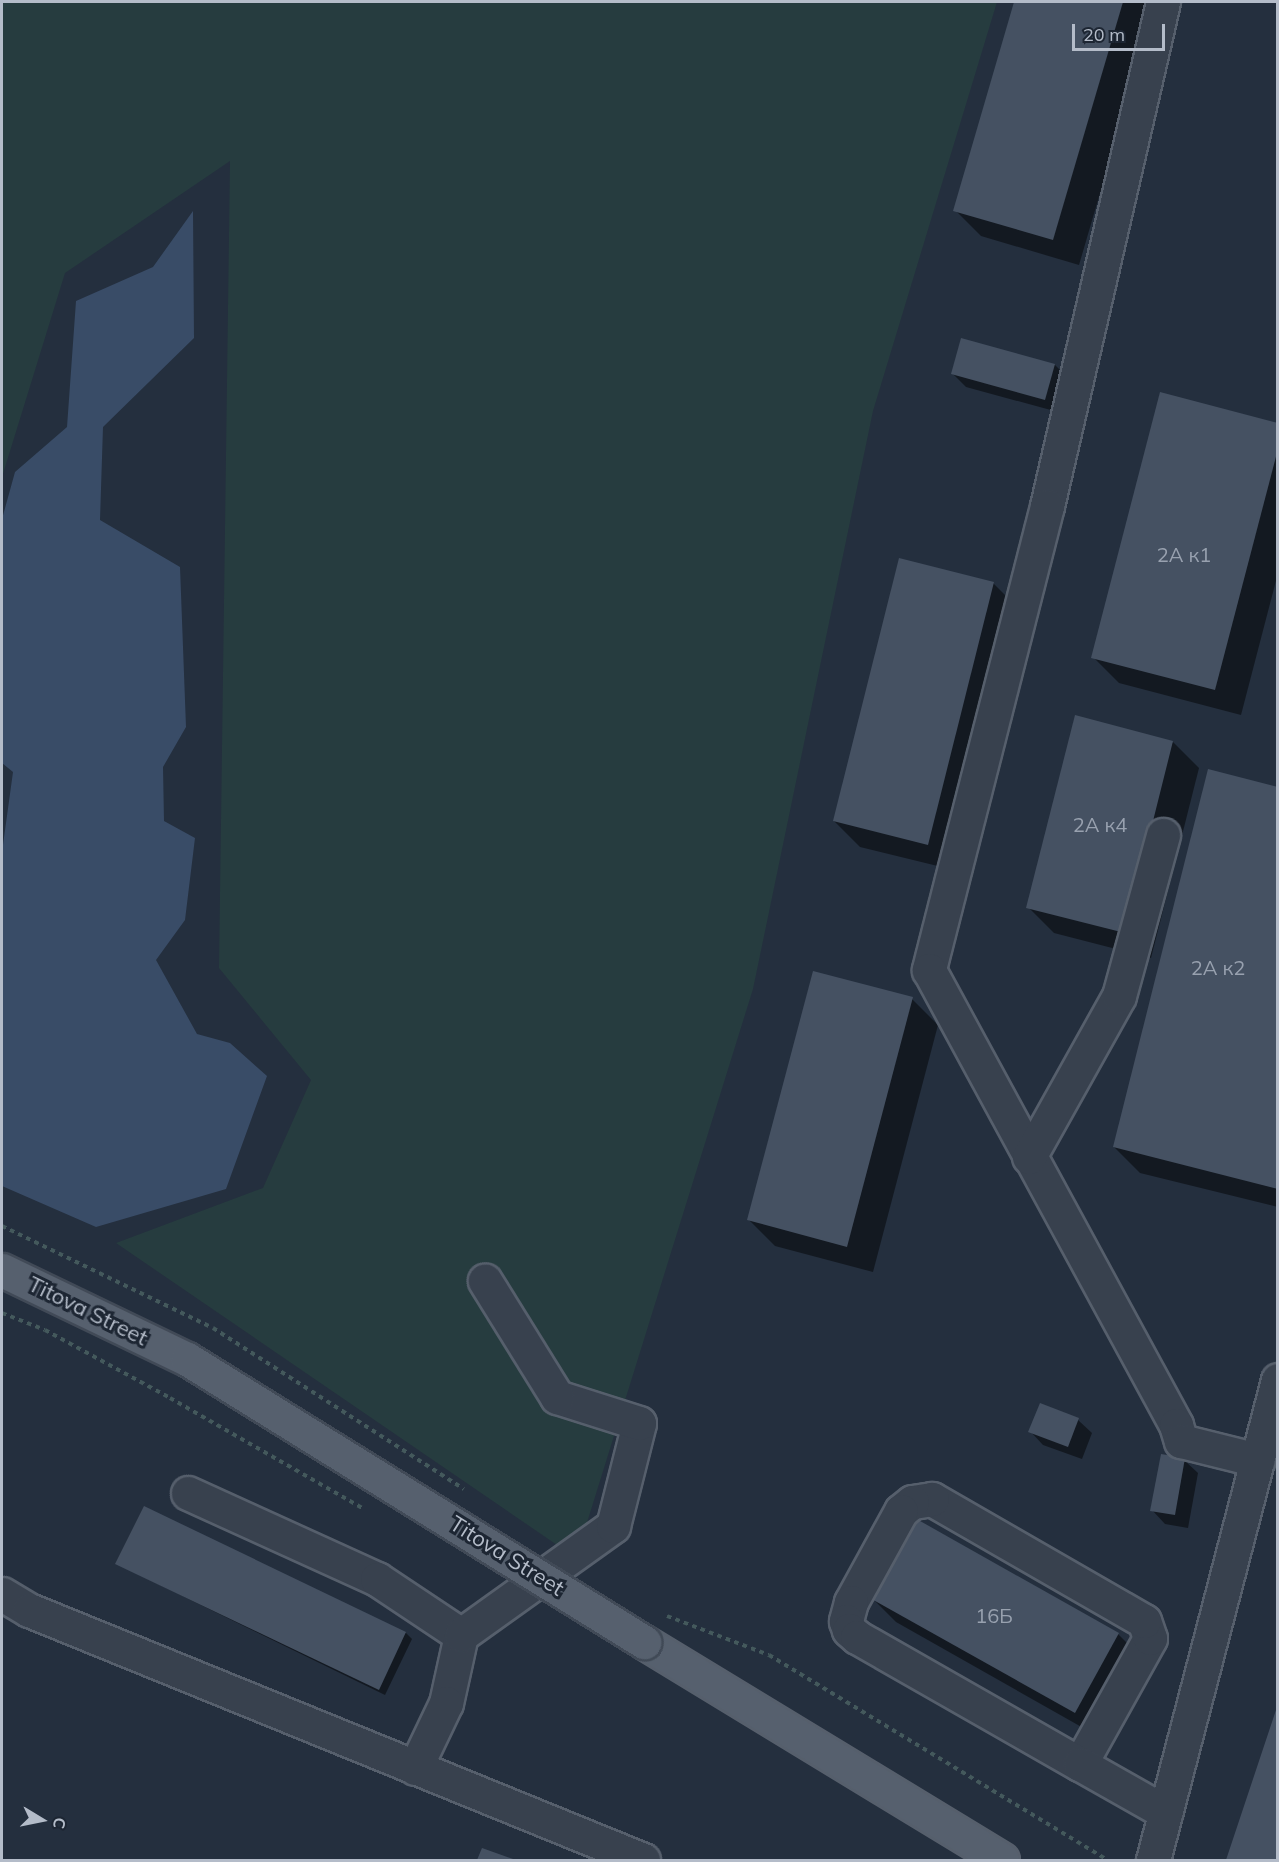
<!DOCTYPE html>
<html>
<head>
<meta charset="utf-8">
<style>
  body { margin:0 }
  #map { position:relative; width:1279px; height:1862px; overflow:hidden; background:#242f3e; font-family:Mulish,sans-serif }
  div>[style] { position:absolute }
  .green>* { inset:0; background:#263c3f }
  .water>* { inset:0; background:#394c67 }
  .shadow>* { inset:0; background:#0007 }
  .building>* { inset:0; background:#455162 }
  .path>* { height:4px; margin-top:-2px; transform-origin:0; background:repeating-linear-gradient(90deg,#44595c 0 4.5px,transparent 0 9px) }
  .roads { filter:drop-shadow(2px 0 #565f6c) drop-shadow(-2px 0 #565f6c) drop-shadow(0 2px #565f6c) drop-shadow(0 -2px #565f6c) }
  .minor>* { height:33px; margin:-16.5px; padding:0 16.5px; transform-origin:16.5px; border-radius:16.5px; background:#38414e }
  .major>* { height:33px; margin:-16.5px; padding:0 16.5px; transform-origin:16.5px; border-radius:16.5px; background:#56606e }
  .path-bridge>* { height:4px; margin-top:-2px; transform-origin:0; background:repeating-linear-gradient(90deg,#44595c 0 4.5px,transparent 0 9px) }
  .bridges { filter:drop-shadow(2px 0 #414a57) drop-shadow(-2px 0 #414a57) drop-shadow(0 2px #414a57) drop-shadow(0 -2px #414a57) }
  .major-bridge>* { height:33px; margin:-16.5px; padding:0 16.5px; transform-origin:16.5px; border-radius:16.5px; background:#56606e }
  span { translate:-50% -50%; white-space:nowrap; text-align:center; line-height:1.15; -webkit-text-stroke:6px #1d2633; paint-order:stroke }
  .number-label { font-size:20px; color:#98a1af }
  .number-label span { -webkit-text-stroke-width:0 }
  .street-label { font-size:22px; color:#b4bcc9 }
  .frame { position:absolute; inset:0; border:3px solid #b4bcc9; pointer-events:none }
  .north { position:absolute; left:12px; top:1790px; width:60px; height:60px; -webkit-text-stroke:4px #1d2633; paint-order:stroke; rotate:100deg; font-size:16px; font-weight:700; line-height:24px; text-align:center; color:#b4bcc9 }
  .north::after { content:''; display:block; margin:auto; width:21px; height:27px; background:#b4bcc9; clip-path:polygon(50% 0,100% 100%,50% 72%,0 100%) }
  .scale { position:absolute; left:1072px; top:24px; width:93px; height:27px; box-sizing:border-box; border:3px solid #b4bcc9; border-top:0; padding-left:8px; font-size:18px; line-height:21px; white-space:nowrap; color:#b4bcc9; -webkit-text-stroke:4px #1d2633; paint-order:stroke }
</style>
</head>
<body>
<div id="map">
  <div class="green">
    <div style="clip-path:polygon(2px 2px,997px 2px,873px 411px,753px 989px,576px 1558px,116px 1243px,263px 1188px,311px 1080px,219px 968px,230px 161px,65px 273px,2px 477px)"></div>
  </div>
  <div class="water">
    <div style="clip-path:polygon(193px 211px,194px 338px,103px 427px,100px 520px,180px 567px,186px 727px,163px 767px,164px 821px,195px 838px,185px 920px,156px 960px,197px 1034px,230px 1043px,267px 1076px,226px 1189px,96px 1227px,2px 1186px,2px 852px,13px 772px,2px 763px,2px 519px,15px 472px,67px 427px,76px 301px,153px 267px)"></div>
  </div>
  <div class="shadow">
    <div style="clip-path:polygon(1016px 2px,1156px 2px,1079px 265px,981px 236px,955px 210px)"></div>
    <div style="clip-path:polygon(1055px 365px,1068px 378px,1058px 412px,966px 387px,953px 374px)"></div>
    <div style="clip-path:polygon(1278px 424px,1278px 573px,1241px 715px,1119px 683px,1093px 657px)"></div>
    <div style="clip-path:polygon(993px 583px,1019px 609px,954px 870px,860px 847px,834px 821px)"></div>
    <div style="clip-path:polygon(1173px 742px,1199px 768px,1151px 958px,1054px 933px,1028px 907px)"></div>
    <div style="clip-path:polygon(1278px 789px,1278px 1207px,1140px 1173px,1114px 1147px)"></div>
    <div style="clip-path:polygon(912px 999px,938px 1025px,873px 1272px,775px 1246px,749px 1220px)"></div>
    <div style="clip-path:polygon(1041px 1405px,1078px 1420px,1092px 1433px,1082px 1459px,1043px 1445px,1030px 1431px)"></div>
    <div style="clip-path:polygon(1184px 1460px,1198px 1473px,1188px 1528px,1165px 1524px,1152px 1510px)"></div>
    <div style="clip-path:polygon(117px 1564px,406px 1633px,412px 1639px,385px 1695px)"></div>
    <div style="clip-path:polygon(870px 1596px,1118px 1634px,1144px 1660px,1101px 1738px,896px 1622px)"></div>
    <div style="clip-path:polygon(1278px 1711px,1278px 1860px,1227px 1860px)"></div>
  </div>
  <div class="building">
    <div style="clip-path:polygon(1014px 2px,1123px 2px,1053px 240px,953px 211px)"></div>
    <div style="clip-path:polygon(961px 338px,1055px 364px,1045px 400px,951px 374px)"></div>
    <div style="clip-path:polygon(1160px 392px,1278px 423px,1278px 449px,1215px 690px,1091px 658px)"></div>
    <div style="clip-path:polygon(899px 558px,994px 582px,928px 845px,833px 821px)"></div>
    <div style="clip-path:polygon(1075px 715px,1173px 741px,1125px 933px,1026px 908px)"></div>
    <div style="clip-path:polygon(1208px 769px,1278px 787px,1278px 1189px,1113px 1147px)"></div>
    <div style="clip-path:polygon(813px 971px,913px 997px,847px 1247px,747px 1220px)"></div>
    <div style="clip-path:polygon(1040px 1403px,1079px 1418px,1068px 1447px,1028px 1432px)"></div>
    <div style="clip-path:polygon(1161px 1454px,1185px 1458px,1175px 1515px,1150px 1511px)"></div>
    <div style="clip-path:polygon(144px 1506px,406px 1632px,379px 1690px,115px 1564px)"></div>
    <div style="clip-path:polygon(913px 1517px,1119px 1633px,1075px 1713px,868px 1597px)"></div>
    <div style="clip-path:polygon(1277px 1707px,1278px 1860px,1226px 1860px)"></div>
    <div style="clip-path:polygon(482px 1848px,516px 1860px,477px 1860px)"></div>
  </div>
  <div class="path">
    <div style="left:667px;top:1616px;width:109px;rotate:20.9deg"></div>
    <div style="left:769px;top:1655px;width:395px;rotate:31.2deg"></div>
  </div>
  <div class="roads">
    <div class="minor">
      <div style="left:1163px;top:2px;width:517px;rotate:102.96deg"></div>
      <div style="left:1047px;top:506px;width:479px;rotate:104.3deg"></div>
      <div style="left:929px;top:970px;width:518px;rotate:61.5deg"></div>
      <div style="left:1176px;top:1425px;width:17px;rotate:73deg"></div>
      <div style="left:1181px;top:1441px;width:79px;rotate:13.9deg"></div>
      <div style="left:1029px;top:1157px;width:184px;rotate:-60.8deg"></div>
      <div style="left:1119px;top:996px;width:167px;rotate:-74.7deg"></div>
      <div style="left:188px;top:1493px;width:208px;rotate:24.5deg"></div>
      <div style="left:377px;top:1579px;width:101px;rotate:33.7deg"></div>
      <div style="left:461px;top:1635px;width:70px;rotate:102.4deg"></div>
      <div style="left:446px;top:1703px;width:72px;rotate:115.5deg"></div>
      <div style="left:2px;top:1594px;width:31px;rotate:31deg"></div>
      <div style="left:29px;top:1610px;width:663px;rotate:22.15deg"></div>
      <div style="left:461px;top:1635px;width:187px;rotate:-35.6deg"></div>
      <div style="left:613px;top:1526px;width:106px;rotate:-75.8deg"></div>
      <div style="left:639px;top:1423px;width:86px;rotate:-162.4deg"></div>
      <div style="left:557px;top:1397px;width:137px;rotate:-121.8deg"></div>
      <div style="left:1080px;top:1764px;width:144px;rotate:-60.9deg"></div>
      <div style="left:1150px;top:1638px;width:18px;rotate:-109deg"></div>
      <div style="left:1144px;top:1621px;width:245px;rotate:-150.1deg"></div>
      <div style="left:932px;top:1499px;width:20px;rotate:171deg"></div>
      <div style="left:912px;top:1502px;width:14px;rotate:141deg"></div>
      <div style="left:901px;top:1511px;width:104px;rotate:118.8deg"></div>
      <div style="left:851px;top:1602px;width:20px;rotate:105deg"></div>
      <div style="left:846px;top:1621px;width:9px;rotate:72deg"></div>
      <div style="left:849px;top:1630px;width:11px;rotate:41deg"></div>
      <div style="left:857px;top:1637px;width:257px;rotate:29.7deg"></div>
      <div style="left:1080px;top:1764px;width:98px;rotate:29.5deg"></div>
      <div style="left:1153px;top:1860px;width:496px;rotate:-75.4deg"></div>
    </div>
    <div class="major">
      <div style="left:644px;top:1642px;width:419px;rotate:31.3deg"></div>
    </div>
  </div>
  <div class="path-bridge">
    <div style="left:2px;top:1226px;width:234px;rotate:25.8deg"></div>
    <div style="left:213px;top:1328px;width:298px;rotate:32.7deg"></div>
    <div style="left:2px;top:1313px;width:46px;rotate:21.6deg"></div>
    <div style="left:45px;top:1330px;width:142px;rotate:28.5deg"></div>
    <div style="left:170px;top:1398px;width:221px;rotate:29.8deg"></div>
  </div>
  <div class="bridges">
    <div class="major-bridge">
      <div style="left:2px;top:1270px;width:205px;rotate:25.7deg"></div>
      <div style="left:187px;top:1359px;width:538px;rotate:31.77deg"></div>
    </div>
  </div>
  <div class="number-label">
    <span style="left:1184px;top:554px">2А к1</span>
    <span style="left:1100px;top:824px">2А к4</span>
    <span style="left:1218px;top:967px">2А к2</span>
    <span style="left:994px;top:1615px">16Б</span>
  </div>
  <div class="street-label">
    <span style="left:88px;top:1311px;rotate:26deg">Titova Street</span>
    <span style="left:507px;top:1556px;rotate:32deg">Titova Street</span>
  </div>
  <div class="frame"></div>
  <div class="north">С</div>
  <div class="scale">20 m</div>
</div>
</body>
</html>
